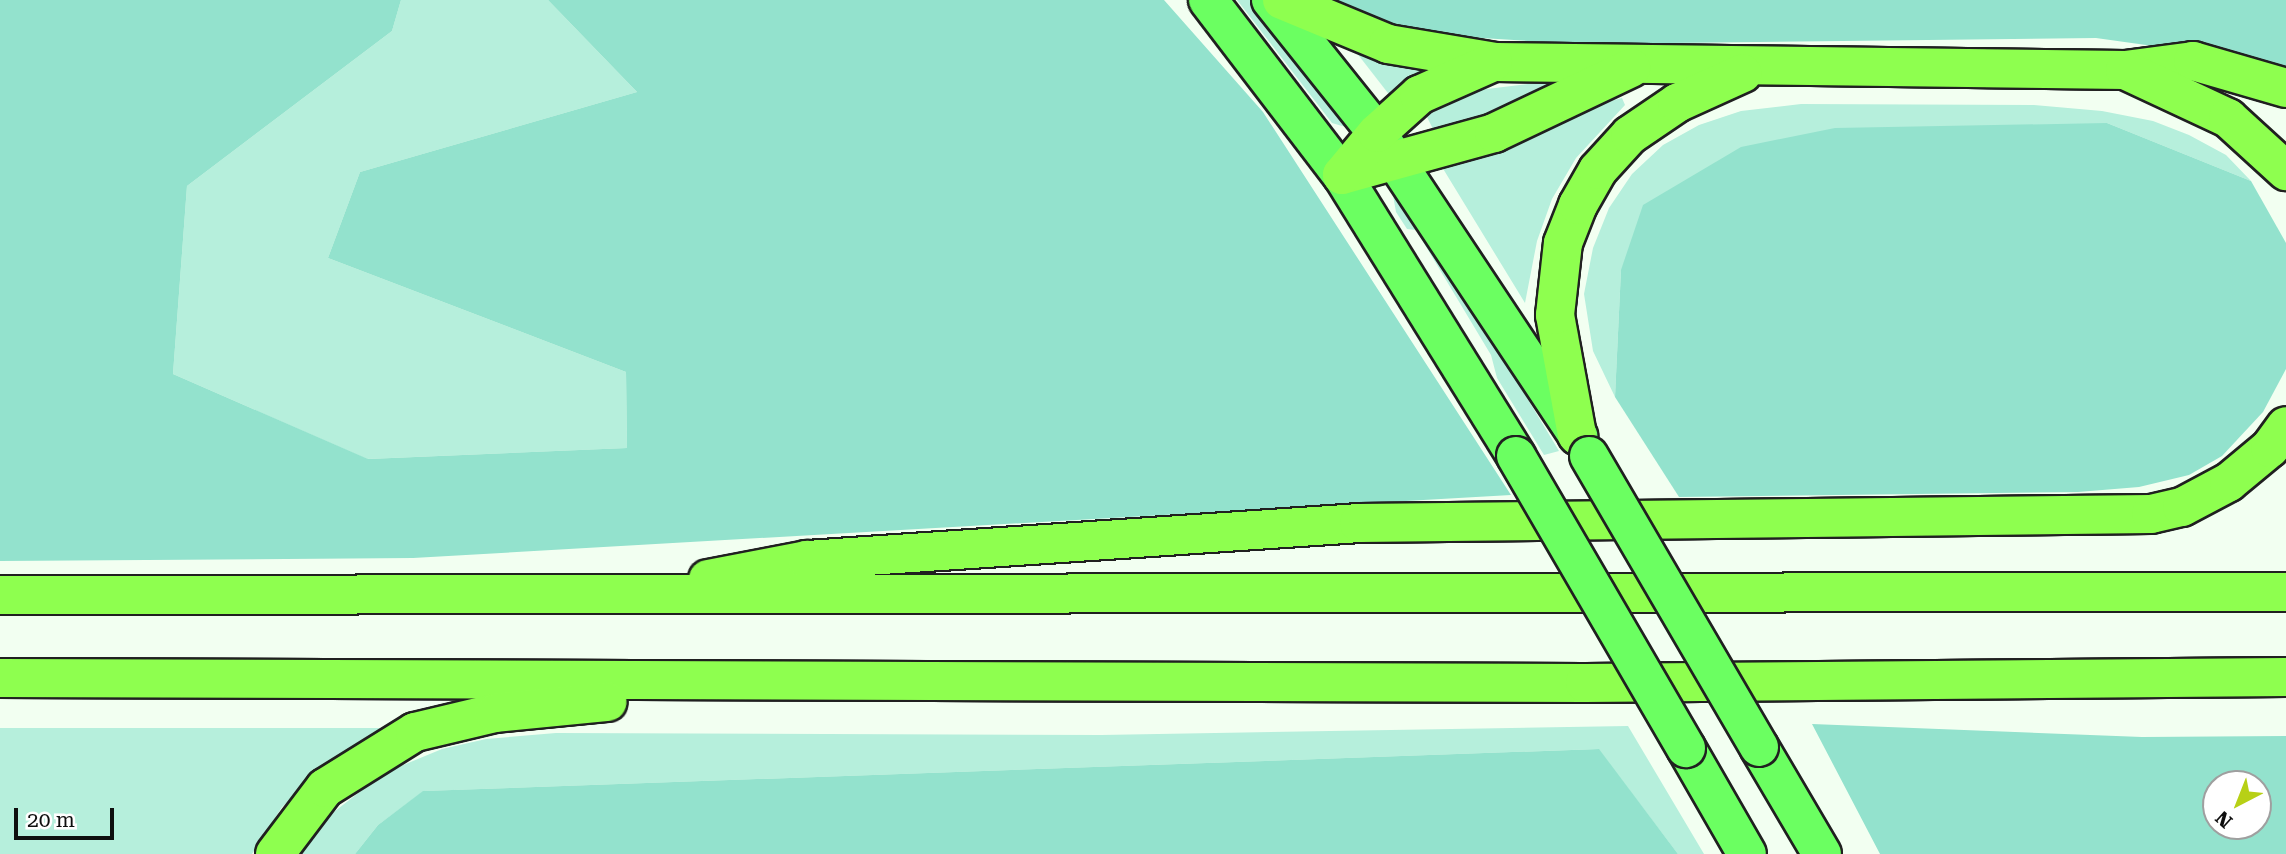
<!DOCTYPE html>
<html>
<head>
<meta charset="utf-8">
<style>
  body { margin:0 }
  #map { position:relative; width:2286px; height:854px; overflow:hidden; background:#f2fff1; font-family:"Roboto Serif",serif }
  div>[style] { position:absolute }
  .green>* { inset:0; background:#b6efdc }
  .forest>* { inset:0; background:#93e2cd }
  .roads { filter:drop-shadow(2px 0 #202020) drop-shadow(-2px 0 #202020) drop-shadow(0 2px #202020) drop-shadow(0 -2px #202020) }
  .primary>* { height:38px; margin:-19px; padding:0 19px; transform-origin:19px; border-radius:19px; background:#6bff61 }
  .motorway>* { height:38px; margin:-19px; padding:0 19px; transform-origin:19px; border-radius:19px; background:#8eff4f }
  .bridges { filter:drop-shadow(2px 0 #202020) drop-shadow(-2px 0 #202020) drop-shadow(0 2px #202020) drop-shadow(0 -2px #202020) }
  .primary-bridge>* { height:38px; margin:-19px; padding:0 19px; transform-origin:19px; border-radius:19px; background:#6bff61 }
  span { translate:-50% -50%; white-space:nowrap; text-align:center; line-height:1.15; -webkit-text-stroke:7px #fff; paint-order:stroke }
  .north { position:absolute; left:2202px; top:770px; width:70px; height:70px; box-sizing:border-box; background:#fff; border:2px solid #9f9f9f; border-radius:50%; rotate:222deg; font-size:19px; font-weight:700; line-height:28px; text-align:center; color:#0f0f0f }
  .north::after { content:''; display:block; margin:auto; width:24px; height:32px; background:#b7d016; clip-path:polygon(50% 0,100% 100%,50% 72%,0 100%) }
  .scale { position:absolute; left:14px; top:808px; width:100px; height:32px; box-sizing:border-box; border:4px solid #0f0f0f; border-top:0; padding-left:9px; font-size:21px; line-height:24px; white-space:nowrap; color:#0f0f0f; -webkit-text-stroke:5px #fff; paint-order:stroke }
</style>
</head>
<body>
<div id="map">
  <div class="green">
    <div style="clip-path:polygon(401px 0,548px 0,637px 92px,360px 172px,328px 258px,626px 372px,627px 448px,367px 459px,173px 374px,187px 186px,392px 31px)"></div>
    <div style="clip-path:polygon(1237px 0,1255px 0,1349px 128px,1332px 123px)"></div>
    <div style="clip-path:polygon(1356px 52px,1360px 52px,1429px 68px,1391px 97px)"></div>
    <div style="clip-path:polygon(1552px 81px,1555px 83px,1502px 113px,1434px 131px,1427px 117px,1429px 110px,1454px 93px)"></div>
    <div style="clip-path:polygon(1622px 98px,1625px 105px,1576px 158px,1552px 199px,1537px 241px,1525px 303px,1442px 167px,1584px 108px)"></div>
    <div style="clip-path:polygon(1801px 104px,2034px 105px,2102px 111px,2153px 121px,2189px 135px,2226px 155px,2251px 181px,2107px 123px,1621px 270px,1615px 397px,1593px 351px,1584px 294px,1593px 248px,1609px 208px,1632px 174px,1663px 145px,1699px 125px,1741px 111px)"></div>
    <div style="clip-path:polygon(1391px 184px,1398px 184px,1559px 451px,1544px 455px,1497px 378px,1491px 355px,1416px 230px,1407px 229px,1396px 212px)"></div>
    <div style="clip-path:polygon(1628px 726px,1704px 854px,1678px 854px,1598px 749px,424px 791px,378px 825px,355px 854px,297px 854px,321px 822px,384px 773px,442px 749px,486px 739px,556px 733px,1101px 735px)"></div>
    <div style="clip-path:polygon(0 728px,381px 728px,383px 737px,339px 756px,309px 782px,282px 807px,252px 854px,0 854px)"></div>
  </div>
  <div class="forest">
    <div style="clip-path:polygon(0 0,401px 0,392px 31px,187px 186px,173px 374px,368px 459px,627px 448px,626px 372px,328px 258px,360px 172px,637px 92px,548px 0,1164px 0,1263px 112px,1511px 495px,413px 558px,0 561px)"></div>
    <div style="clip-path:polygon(1322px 0,2286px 0,2286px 74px,2253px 60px,2096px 38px,1576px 44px,1417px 34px)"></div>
    <div style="clip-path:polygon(2107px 123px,2251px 181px,2286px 243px,2286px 369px,2263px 412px,2222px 456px,2189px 475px,2139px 487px,2078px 492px,1679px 497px,1615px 397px,1621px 270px,1643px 205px,1741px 147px,1835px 128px)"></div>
    <div style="clip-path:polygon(evenodd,1812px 724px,2142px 737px,2286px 736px,2286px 854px,1880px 854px,1812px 724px,2216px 784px,2258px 784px,2258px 826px,2216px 826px,2216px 784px)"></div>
    <div style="clip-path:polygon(1599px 749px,1678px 854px,355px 854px,378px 825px,423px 791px)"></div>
  </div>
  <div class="roads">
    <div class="primary">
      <div style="left:1208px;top:0;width:220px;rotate:52.6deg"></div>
      <div style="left:1342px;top:175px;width:331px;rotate:58.2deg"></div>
      <div style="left:1271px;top:0;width:170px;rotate:51.4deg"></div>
      <div style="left:1377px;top:133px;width:364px;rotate:56.4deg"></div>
      <div style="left:1759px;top:747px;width:124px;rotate:59.5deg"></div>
      <div style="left:1686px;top:748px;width:122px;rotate:60.1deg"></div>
    </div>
    <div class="motorway">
      <div style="left:1282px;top:0;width:115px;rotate:22.5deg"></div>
      <div style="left:1388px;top:44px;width:109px;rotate:9.5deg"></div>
      <div style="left:1495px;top:62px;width:630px;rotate:0.73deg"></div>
      <div style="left:2125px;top:70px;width:69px;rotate:-7.5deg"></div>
      <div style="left:2193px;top:61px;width:97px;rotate:16.2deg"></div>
      <div style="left:2125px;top:70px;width:114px;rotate:25deg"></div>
      <div style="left:2228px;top:118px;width:79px;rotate:42.4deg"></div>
      <div style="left:1342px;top:175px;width:158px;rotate:-15.4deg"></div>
      <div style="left:1494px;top:133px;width:152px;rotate:-25.4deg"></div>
      <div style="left:1342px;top:175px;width:55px;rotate:-50.2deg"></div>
      <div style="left:1377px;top:133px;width:57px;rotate:-42.1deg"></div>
      <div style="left:1419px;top:95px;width:81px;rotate:-24deg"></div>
      <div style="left:1577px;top:435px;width:122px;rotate:-100.4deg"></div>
      <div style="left:1555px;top:315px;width:72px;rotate:-83.7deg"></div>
      <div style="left:1563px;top:243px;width:41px;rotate:-68.5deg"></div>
      <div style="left:1578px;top:205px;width:40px;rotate:-60.3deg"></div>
      <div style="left:1598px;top:170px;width:47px;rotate:-47.6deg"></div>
      <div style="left:1630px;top:135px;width:57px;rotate:-34.2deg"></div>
      <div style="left:1677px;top:103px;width:72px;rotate:-24.4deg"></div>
      <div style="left:708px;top:579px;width:101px;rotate:-10.9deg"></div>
      <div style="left:807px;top:560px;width:553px;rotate:-3.83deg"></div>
      <div style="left:1359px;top:523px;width:792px;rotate:-0.65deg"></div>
      <div style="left:2151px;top:514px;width:32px;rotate:-13deg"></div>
      <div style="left:2182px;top:507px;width:53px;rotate:-28deg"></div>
      <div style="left:2229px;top:482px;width:53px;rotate:-39.7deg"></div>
      <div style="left:2270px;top:448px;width:27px;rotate:-54deg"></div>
      <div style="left:0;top:595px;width:2286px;rotate:-0.08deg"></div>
      <div style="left:0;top:678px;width:1585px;rotate:0.18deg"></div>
      <div style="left:1585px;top:683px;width:701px;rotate:-0.49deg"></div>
      <div style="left:275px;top:854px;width:83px;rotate:-52.9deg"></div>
      <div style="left:325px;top:788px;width:106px;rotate:-31.9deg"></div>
      <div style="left:415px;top:732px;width:82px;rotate:-13.4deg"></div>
      <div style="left:495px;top:713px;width:113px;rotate:-5.6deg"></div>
    </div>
  </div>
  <div class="bridges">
    <div class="primary-bridge">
      <div style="left:1516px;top:456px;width:338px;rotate:59.8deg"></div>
      <div style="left:1589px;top:456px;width:337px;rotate:59.7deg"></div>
    </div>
  </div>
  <div class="north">N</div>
  <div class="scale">20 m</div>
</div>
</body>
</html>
